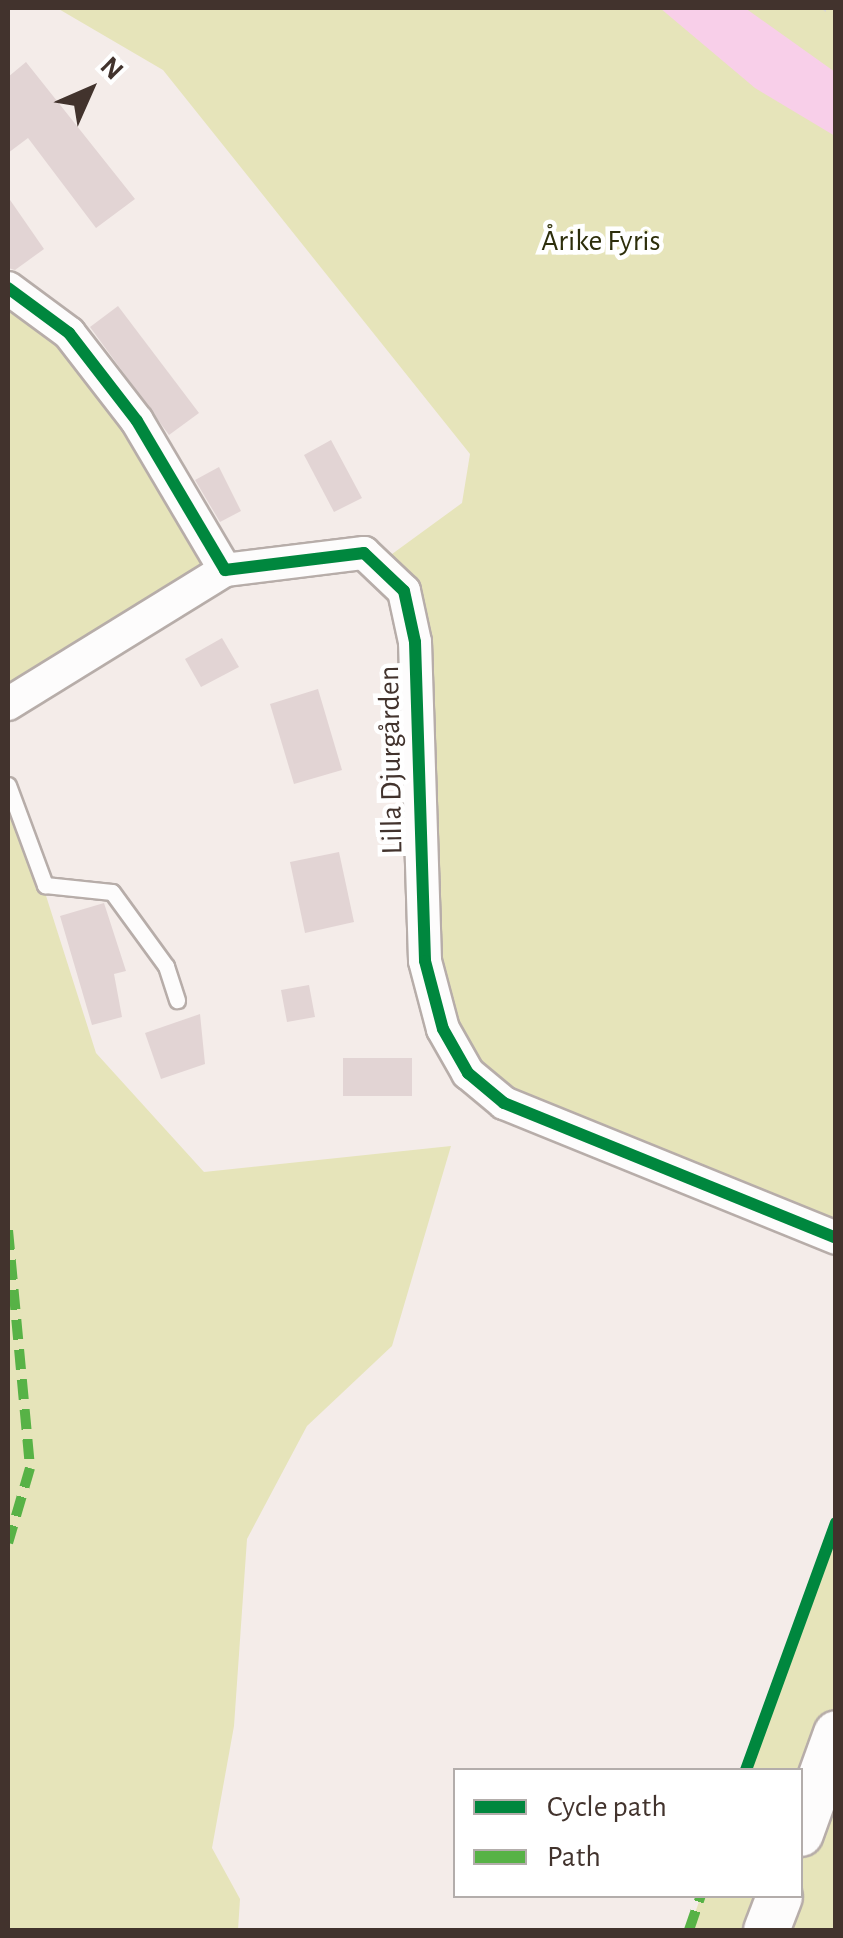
<!DOCTYPE html>
<html>
<head>
<meta charset="utf-8">
<style>
  body { margin:0 }
  #map { position:relative; width:843px; height:1938px; overflow:hidden; background:#f4ece9; font-family:"Alegreya Sans",sans-serif }
  div>[style] { position:absolute }
  .green>* { inset:0; background:#e6e4ba }
  .water>* { inset:0; background:#f8cfe9 }
  .building>* { inset:0; background:#e2d4d4 }
  .path>* { height:6px; margin-top:-3px; transform-origin:0; background:repeating-linear-gradient(90deg,#dad7d5 0 2.5px,transparent 0 10.5px) }
  .roads { filter:drop-shadow(2px 0 #b7ada9) drop-shadow(-2px 0 #b7ada9) drop-shadow(0 2px #b7ada9) drop-shadow(0 -2px #b7ada9) }
  .lane>* { height:15px; margin:-7.5px; padding:0 7.5px; transform-origin:7.5px; border-radius:7.5px; background:#fdfcfc }
  .street>* { height:32px; margin:-16px; padding:0 16px; transform-origin:16px; border-radius:16px; background:#fdfcfc }
  .secondary>* { height:45px; margin:-22.5px; padding:0 22.5px; transform-origin:22.5px; border-radius:22.5px; background:#fdfcfc }
  .quiet>* { height:10px; margin-top:-5px; transform-origin:0; background:repeating-linear-gradient(90deg,#57b246 0 20px,transparent 0 30px) }
  .cycleway>* { height:12px; margin:-6px; padding:0 6px; transform-origin:6px; border-radius:6px; background:#00873e }
  span { translate:-50% -50%; white-space:nowrap; text-align:center; line-height:1.15; -webkit-text-stroke:9px #fff; paint-order:stroke }
  .park-label { font-size:30px; color:#2d2e0b }
  .street-label { font-size:30px; color:#42332d }
  .frame { position:absolute; inset:0; border:10px solid #42332d; pointer-events:none }
  .legend { position:absolute; left:453px; top:1768px; width:350px; height:130px; box-sizing:border-box; background:#fff; border:2px solid #b3adab; margin:0; padding:12px 18px; list-style:none; font-size:30px; color:#42332d }
  .legend li { display:flex; align-items:center; gap:20px; height:50px }
  .legend b { width:50px; border:2px solid #b3adab }
  .north { position:absolute; left:40px; top:40px; width:100px; height:100px; -webkit-text-stroke:8px #fff; paint-order:stroke; rotate:45deg; font-size:28px; font-weight:700; line-height:40px; text-align:center; color:#42332d }
  .north::after { content:''; display:block; margin:auto; width:35px; height:45px; background:#42332d; clip-path:polygon(50% 0,100% 100%,50% 72%,0 100%) }
</style>
</head>
<body>
<div id="map">
  <div class="green">
    <div style="clip-path:polygon(57px 8px,835px 8px,835px 1236px,481px 1086px,437px 1003px,409px 648px,377px 565px,462px 503px,470px 454px,163px 70px)"></div>
    <div style="clip-path:polygon(8px 291px,48px 315px,235px 576px,8px 706px)"></div>
    <div style="clip-path:polygon(8px 776px,96px 1053px,204px 1172px,451px 1146px,392px 1346px,307px 1426px,247px 1539px,234px 1726px,212px 1848px,240px 1899px,238px 1930px,8px 1930px)"></div>
    <div style="clip-path:polygon(835px 1523px,835px 1930px,689px 1930px,701px 1896px,800px 1896px,800px 1770px,746px 1770px)"></div>
  </div>
  <div class="water">
    <div style="clip-path:polygon(660px 8px,745px 8px,835px 72px,835px 136px,755px 88px)"></div>
  </div>
  <div class="building">
    <div style="clip-path:polygon(26px 62px,135px 199px,96px 228px,28px 138px,8px 153px,8px 77px)"></div>
    <div style="clip-path:polygon(8px 197px,44px 249px,15px 270px,8px 268px)"></div>
    <div style="clip-path:polygon(118px 306px,199px 413px,169px 435px,90px 327px)"></div>
    <div style="clip-path:polygon(331px 440px,362px 498px,334px 512px,304px 455px)"></div>
    <div style="clip-path:polygon(219px 467px,241px 511px,220px 522px,195px 480px)"></div>
    <div style="clip-path:polygon(222px 638px,239px 667px,201px 687px,185px 659px)"></div>
    <div style="clip-path:polygon(318px 689px,342px 770px,294px 784px,270px 704px)"></div>
    <div style="clip-path:polygon(339px 852px,354px 922px,305px 933px,290px 862px)"></div>
    <div style="clip-path:polygon(104px 903px,126px 971px,114px 974px,122px 1017px,92px 1025px,60px 916px)"></div>
    <div style="clip-path:polygon(309px 985px,315px 1017px,287px 1022px,281px 990px)"></div>
    <div style="clip-path:polygon(200px 1014px,205px 1064px,161px 1079px,145px 1033px)"></div>
    <div style="clip-path:polygon(343px 1058px,412px 1058px,412px 1096px,343px 1096px)"></div>
  </div>
  <div class="path">
    <div style="left:825px;top:8px;width:13px;rotate:32deg"></div>
  </div>
  <div class="roads">
    <div class="lane">
      <div style="left:8px;top:785px;width:107px;rotate:69.7deg"></div>
      <div style="left:45px;top:885px;width:67px;rotate:6deg"></div>
      <div style="left:112px;top:892px;width:92px;rotate:53.9deg"></div>
      <div style="left:166px;top:966px;width:36px;rotate:72deg"></div>
    </div>
    <div class="street">
      <div style="left:8px;top:288px;width:76px;rotate:36.4deg"></div>
      <div style="left:69px;top:333px;width:111px;rotate:52.3deg"></div>
      <div style="left:137px;top:421px;width:173px;rotate:59.4deg"></div>
      <div style="left:225px;top:570px;width:140px;rotate:-7deg"></div>
      <div style="left:364px;top:553px;width:55px;rotate:43.5deg"></div>
      <div style="left:404px;top:591px;width:52px;rotate:77.8deg"></div>
      <div style="left:415px;top:642px;width:319px;rotate:88.2deg"></div>
      <div style="left:425px;top:961px;width:70px;rotate:75.2deg"></div>
      <div style="left:443px;top:1029px;width:51px;rotate:60.4deg"></div>
      <div style="left:468px;top:1073px;width:47px;rotate:39.8deg"></div>
      <div style="left:504px;top:1103px;width:358px;rotate:22.1deg"></div>
      <div style="left:8px;top:704px;width:255px;rotate:-31.7deg"></div>
    </div>
    <div class="secondary">
      <div style="left:800px;top:1833px;width:106px;rotate:-70.2deg"></div>
      <div style="left:766px;top:1930px;width:36px;rotate:-69deg"></div>
    </div>
  </div>
  <div class="quiet">
    <div style="left:8px;top:1230px;width:239px;rotate:84.7deg"></div>
    <div style="left:30px;top:1468px;width:78px;rotate:106.3deg"></div>
    <div style="left:689px;top:1930px;width:36px;rotate:-71deg"></div>
  </div>
  <div class="cycleway">
    <div style="left:8px;top:288px;width:76px;rotate:36.4deg"></div>
    <div style="left:69px;top:333px;width:111px;rotate:52.3deg"></div>
    <div style="left:137px;top:421px;width:173px;rotate:59.4deg"></div>
    <div style="left:225px;top:570px;width:140px;rotate:-7deg"></div>
    <div style="left:364px;top:553px;width:55px;rotate:43.5deg"></div>
    <div style="left:404px;top:591px;width:52px;rotate:77.8deg"></div>
    <div style="left:415px;top:642px;width:319px;rotate:88.2deg"></div>
    <div style="left:425px;top:961px;width:70px;rotate:75.2deg"></div>
    <div style="left:443px;top:1029px;width:51px;rotate:60.4deg"></div>
    <div style="left:468px;top:1073px;width:47px;rotate:39.8deg"></div>
    <div style="left:504px;top:1103px;width:358px;rotate:22.1deg"></div>
    <div style="left:746px;top:1770px;width:263px;rotate:-70deg"></div>
  </div>
  <div class="park-label">
    <span style="left:601px;top:241px">Årike Fyris</span>
  </div>
  <div class="street-label">
    <span style="left:391px;top:760px;rotate:-91deg">Lilla Djurgården</span>
  </div>
  <div class="frame"></div>
  <ul class="legend">
  <li><b style="height:12px;background:#00873e"></b>Cycle path</li>
  <li><b style="height:12px;background:#57b246"></b>Path</li>
  </ul>
  <div class="north">N</div>
</div>
</body>
</html>
